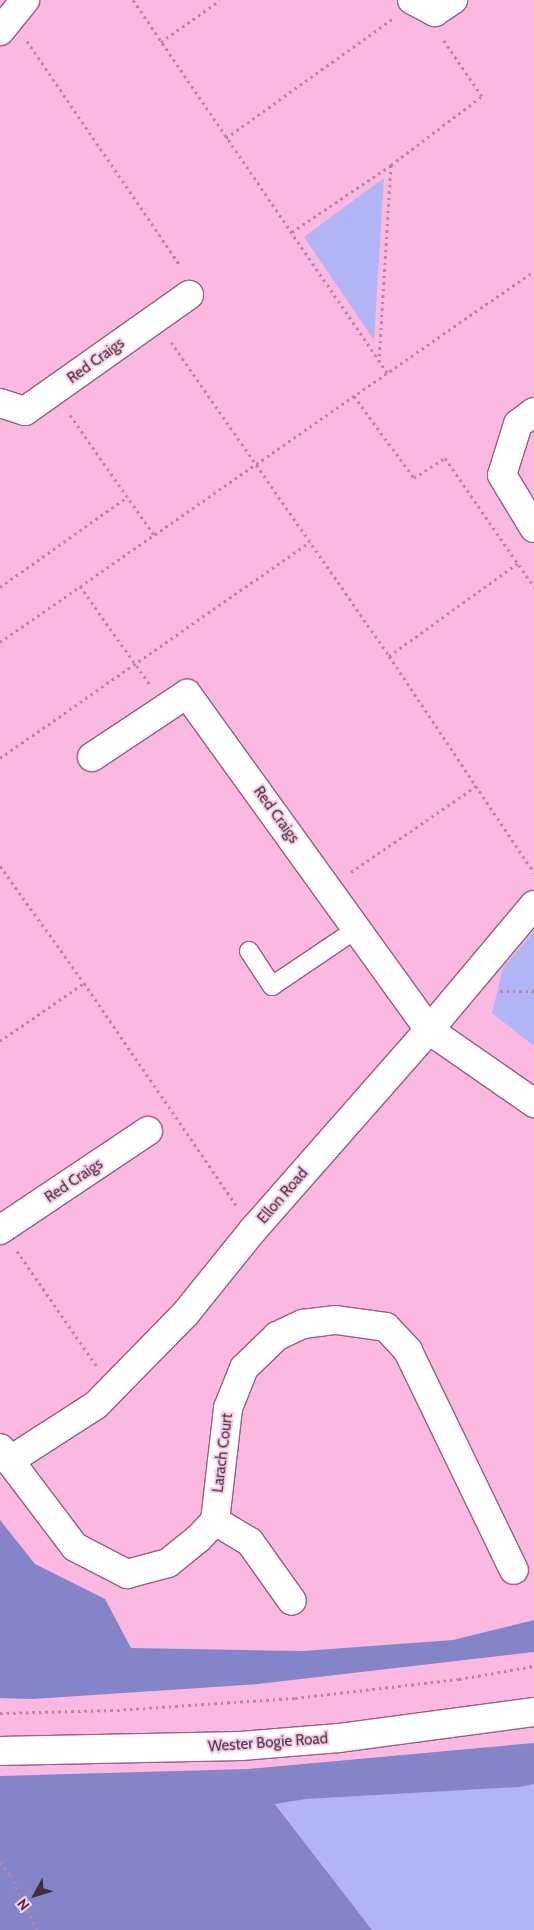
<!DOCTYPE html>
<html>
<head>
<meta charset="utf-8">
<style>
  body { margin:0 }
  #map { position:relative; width:534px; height:1930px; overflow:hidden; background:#fbb9e1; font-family:Cabin,sans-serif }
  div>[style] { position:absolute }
  .green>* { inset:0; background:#b1b4f5 }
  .forest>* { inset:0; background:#8485c9 }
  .path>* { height:3px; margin-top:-1.5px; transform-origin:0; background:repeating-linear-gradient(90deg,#b784a3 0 2.5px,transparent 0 6.5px) }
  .roads { filter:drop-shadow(1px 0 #995e83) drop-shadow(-1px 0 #995e83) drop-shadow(0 1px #995e83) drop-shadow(0 -1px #995e83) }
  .lane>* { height:18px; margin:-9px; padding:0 9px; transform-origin:9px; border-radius:9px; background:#fff }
  .street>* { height:28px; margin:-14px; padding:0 14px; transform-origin:14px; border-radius:14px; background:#fff }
  .primary>* { height:28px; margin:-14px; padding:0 14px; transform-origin:14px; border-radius:14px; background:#fff }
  span { translate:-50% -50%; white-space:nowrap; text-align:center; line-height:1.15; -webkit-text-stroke:4px #f8d0e8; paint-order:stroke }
  .street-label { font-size:15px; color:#462c3c }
  .north { position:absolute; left:10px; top:1870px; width:50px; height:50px; -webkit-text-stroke:4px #f8d0e8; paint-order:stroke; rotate:231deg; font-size:14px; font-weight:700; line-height:20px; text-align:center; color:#462c3c }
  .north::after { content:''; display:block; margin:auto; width:18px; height:22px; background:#462c3c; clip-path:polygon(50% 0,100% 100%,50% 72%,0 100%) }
</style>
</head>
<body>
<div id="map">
  <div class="green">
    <div style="clip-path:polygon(384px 178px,374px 340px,304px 237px)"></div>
    <div style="clip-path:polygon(534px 931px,534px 1046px,492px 1013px,503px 968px)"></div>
    <div style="clip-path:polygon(534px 1784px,534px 1930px,372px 1930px,275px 1803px,305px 1799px,520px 1787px)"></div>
  </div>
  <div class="forest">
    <div style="clip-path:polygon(0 1520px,35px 1564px,105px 1599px,131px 1648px,303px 1651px,453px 1640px,534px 1620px,534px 1652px,258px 1684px,33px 1699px,0 1698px)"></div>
    <div style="clip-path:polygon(534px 1743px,534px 1784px,520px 1787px,306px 1799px,275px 1804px,372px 1930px,0 1930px,0 1776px,248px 1769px)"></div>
  </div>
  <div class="path">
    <div style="left:133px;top:0;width:451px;rotate:55.7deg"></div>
    <div style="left:27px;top:41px;width:273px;rotate:55.7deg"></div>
    <div style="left:161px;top:42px;width:72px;rotate:-35.4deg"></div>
    <div style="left:226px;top:138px;width:204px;rotate:-35.6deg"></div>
    <div style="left:391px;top:165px;width:114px;rotate:-37.2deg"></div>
    <div style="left:482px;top:96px;width:70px;rotate:-124.6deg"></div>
    <div style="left:292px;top:232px;width:120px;rotate:-34.1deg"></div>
    <div style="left:391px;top:165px;width:196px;rotate:93.5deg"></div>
    <div style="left:171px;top:342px;width:382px;rotate:55.2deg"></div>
    <div style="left:389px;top:656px;width:261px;rotate:56.2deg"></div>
    <div style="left:354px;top:396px;width:102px;rotate:53.8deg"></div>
    <div style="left:414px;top:478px;width:37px;rotate:-33deg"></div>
    <div style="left:445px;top:458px;width:157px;rotate:55.4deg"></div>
    <div style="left:70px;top:415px;width:146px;rotate:55deg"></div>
    <div style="left:80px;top:586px;width:121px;rotate:54.7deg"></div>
    <div style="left:0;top:587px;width:156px;rotate:-35.3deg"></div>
    <div style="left:0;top:642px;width:650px;rotate:-34.79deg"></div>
    <div style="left:389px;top:656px;width:159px;rotate:-35.8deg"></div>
    <div style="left:0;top:758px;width:378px;rotate:-34.9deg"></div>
    <div style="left:0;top:866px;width:144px;rotate:54.3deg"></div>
    <div style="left:84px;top:983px;width:269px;rotate:55.6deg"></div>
    <div style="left:351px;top:872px;width:152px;rotate:-34.5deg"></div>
    <div style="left:500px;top:991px;width:34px"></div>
    <div style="left:0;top:1041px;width:102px;rotate:-34.6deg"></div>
    <div style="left:17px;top:1251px;width:139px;rotate:55.3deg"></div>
    <div style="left:0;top:1713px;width:117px;rotate:-1.5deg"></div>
    <div style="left:117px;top:1710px;width:178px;rotate:-3.9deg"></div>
    <div style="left:295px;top:1698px;width:165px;rotate:-6.6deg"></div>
    <div style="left:459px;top:1679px;width:76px;rotate:-9.8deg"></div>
    <div style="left:0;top:1862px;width:16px;rotate:52deg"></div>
    <div style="left:10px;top:1875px;width:61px;rotate:63.9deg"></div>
  </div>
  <div class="roads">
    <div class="lane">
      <div style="left:249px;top:951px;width:42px;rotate:56.7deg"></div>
      <div style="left:272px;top:986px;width:104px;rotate:-34deg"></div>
    </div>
    <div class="street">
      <div style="left:412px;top:0;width:26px;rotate:28deg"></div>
      <div style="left:435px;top:12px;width:22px;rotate:-34deg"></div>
      <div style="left:0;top:31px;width:40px;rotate:-51deg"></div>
      <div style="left:0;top:403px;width:26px;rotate:18deg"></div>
      <div style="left:25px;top:411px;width:201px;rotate:-35.3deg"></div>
      <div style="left:534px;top:412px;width:20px;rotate:143deg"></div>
      <div style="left:518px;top:424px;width:53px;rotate:107.4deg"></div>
      <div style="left:502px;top:475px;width:62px;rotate:58.9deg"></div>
      <div style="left:92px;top:757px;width:114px;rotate:-33.6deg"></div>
      <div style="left:187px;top:694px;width:414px;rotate:54.2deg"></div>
      <div style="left:429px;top:1030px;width:128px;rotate:34.8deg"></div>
      <div style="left:0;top:1230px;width:178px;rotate:-33.8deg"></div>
      <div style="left:0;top:1448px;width:124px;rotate:52.9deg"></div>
      <div style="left:75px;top:1547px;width:59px;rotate:27.4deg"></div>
      <div style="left:127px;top:1574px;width:42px;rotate:-15deg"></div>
      <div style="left:168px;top:1563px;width:38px;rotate:-39deg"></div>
      <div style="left:198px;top:1539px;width:25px;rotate:-47deg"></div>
      <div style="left:215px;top:1521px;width:114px;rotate:-83.4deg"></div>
      <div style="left:228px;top:1408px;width:43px;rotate:-68.2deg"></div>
      <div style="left:244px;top:1368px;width:46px;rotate:-44.1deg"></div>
      <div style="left:277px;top:1336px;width:29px;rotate:-25deg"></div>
      <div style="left:303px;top:1324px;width:33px;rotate:-7deg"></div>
      <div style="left:336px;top:1320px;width:50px;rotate:8deg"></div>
      <div style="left:386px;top:1327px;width:33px;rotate:47deg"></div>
      <div style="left:408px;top:1351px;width:243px;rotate:64.2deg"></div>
      <div style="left:9px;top:1461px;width:103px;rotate:-32.8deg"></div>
      <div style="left:96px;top:1405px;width:129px;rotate:-45.6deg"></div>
      <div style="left:186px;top:1313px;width:107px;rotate:-51.1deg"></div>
      <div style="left:253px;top:1230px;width:266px;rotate:-48.7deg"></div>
      <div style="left:429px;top:1030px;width:163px;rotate:-50deg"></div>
      <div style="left:215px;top:1521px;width:41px;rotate:31deg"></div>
      <div style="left:250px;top:1542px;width:72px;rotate:54.6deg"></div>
    </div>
    <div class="primary">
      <div style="left:0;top:1751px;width:241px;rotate:-1.2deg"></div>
      <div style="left:241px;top:1746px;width:98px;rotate:-4.7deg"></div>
      <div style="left:339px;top:1738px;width:197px;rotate:-7.6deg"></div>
    </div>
  </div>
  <div class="street-label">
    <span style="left:96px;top:361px;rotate:-36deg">Red Craigs</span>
    <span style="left:276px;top:815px;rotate:54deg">Red Craigs</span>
    <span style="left:74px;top:1181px;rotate:-34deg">Red Craigs</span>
    <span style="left:283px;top:1196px;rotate:-49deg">Ellon Road</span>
    <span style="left:223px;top:1453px;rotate:-83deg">Larach Court</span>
    <span style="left:268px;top:1743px;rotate:-4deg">Wester Bogie Road</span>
  </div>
  <div class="north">N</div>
</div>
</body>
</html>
